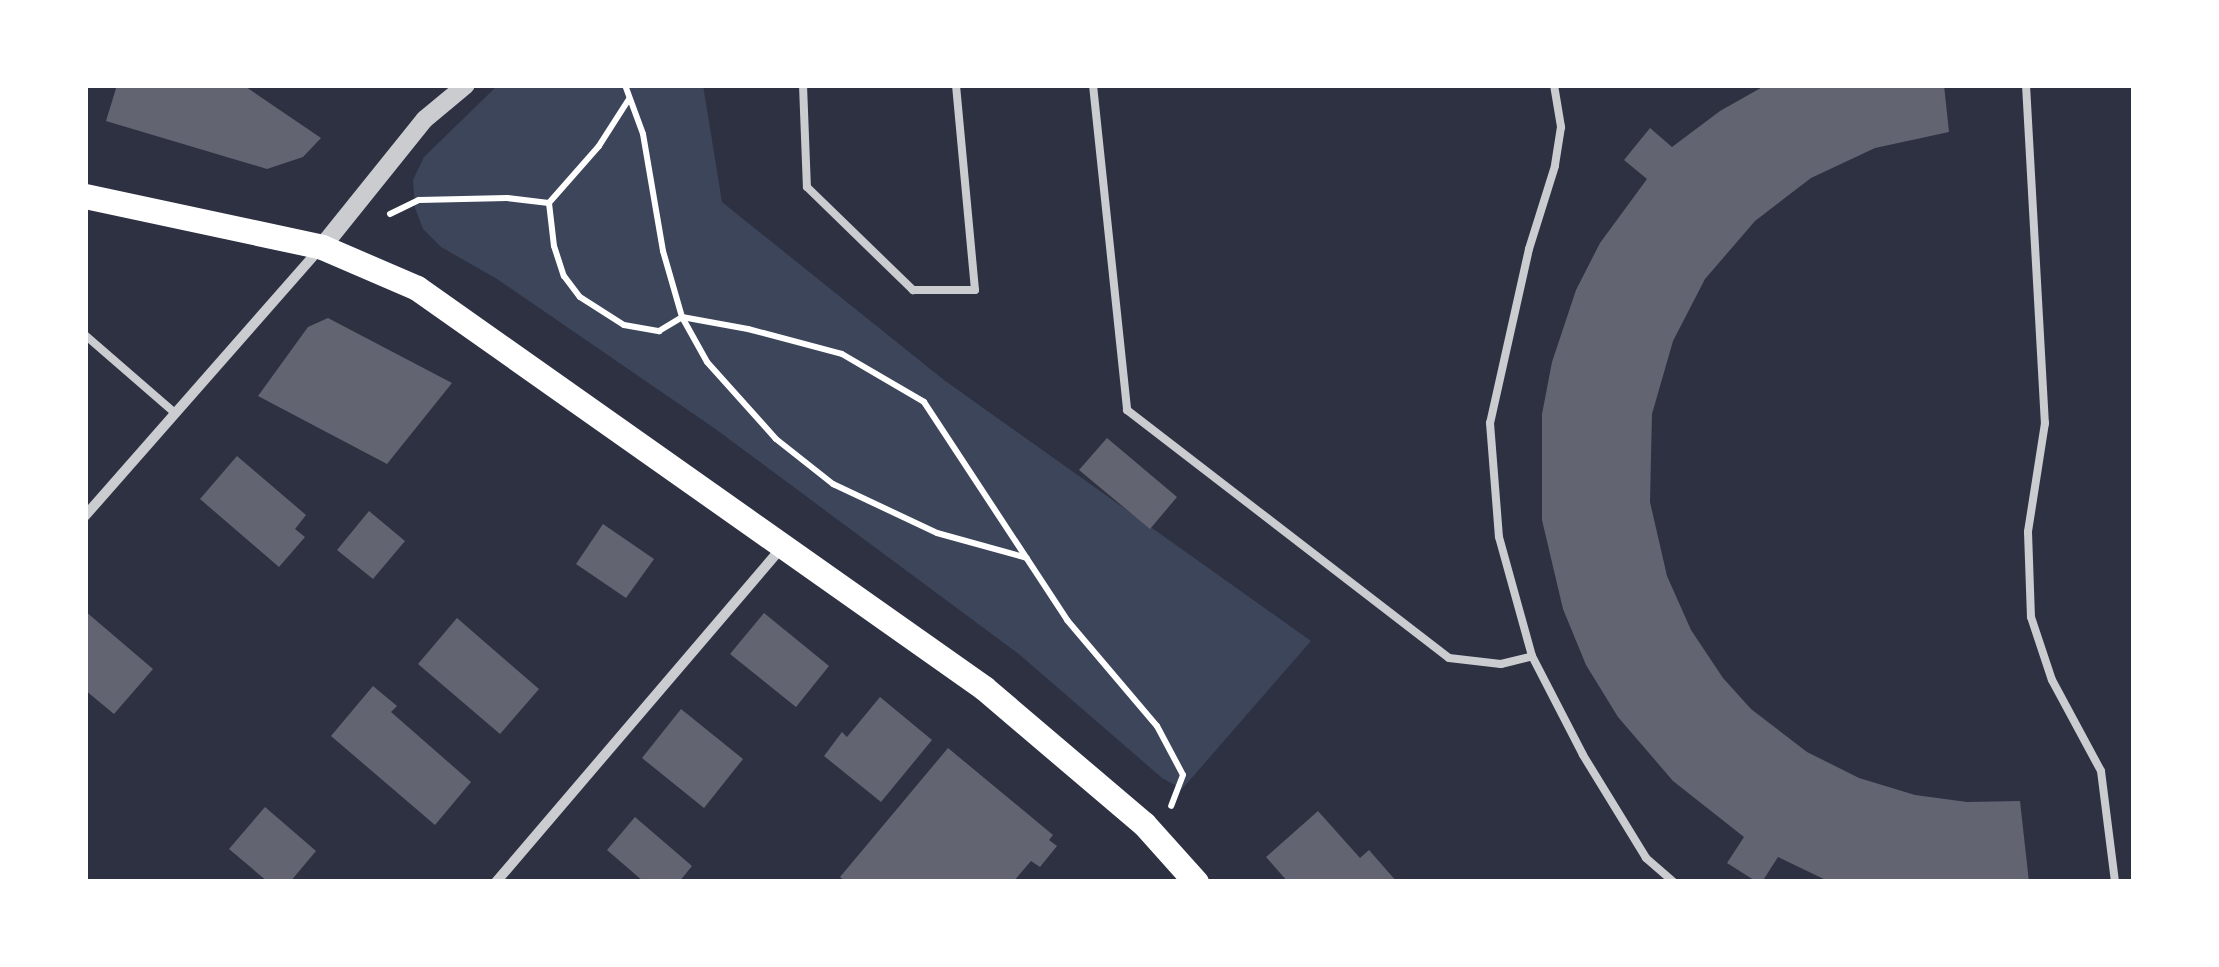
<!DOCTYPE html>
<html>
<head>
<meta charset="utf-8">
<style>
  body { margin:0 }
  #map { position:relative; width:2219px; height:967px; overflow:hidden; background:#2d3142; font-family:Helvetica,sans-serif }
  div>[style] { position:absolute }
  .green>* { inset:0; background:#3c4559 }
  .building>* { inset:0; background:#626471 }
  .path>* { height:6px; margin:-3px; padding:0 3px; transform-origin:3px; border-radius:3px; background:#fff }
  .service>* { height:8px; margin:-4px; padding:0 4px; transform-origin:4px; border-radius:4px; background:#caccd0 }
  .minor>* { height:10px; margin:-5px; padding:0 5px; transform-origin:5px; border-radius:5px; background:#caccd0 }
  .tertiary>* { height:18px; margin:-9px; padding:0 9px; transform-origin:9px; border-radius:9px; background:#caccd0 }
  .primary>* { height:25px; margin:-12.5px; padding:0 12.5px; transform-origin:12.5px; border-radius:12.5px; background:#fff }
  span { translate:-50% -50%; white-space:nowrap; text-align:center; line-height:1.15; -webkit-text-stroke:8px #fff; paint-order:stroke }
  .frame { position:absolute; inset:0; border:88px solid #fff; pointer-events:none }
</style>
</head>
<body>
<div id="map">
  <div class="green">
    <div style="clip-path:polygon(498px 85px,703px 85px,722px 202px,944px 380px,1311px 641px,1182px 789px,1162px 778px,1020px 655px,714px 428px,497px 279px,441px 247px,423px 229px,415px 208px,413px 180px,424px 157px)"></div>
  </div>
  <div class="building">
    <div style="clip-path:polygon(117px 85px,243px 85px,321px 138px,303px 157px,267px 169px,106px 121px)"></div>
    <div style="clip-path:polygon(1766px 85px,1944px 85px,1949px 132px,1875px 148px,1811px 178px,1755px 221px,1705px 279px,1673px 341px,1652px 414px,1650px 502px,1667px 576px,1691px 630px,1723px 678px,1751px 709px,1807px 752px,1859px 778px,1915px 795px,1967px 802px,2020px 801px,2029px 882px,1830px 882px,1778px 857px,1762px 882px,1757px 882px,1727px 863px,1744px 837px,1673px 781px,1618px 717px,1586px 665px,1563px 609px,1542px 520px,1542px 414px,1552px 362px,1576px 290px,1600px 243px,1647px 179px,1624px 160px,1650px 128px,1672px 147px,1720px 111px)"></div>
    <div style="clip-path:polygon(328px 318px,452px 383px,387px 464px,258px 396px,308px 327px)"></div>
    <div style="clip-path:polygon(1107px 438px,1177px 497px,1150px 529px,1079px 470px)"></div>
    <div style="clip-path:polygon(237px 456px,306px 515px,295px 529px,305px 537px,279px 567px,200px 499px)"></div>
    <div style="clip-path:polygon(369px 511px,405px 541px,373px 579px,337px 550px)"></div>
    <div style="clip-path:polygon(603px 524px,654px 559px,626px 598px,576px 564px)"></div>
    <div style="clip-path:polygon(85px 611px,153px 669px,114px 714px,85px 690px)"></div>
    <div style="clip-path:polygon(764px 613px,829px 666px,796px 707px,730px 654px)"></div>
    <div style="clip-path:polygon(457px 618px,539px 689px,500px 734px,418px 664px)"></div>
    <div style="clip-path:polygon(373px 686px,397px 706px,391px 712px,471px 782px,435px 825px,331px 736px)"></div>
    <div style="clip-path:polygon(880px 697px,932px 740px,881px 802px,824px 756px,842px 732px,847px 737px)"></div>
    <div style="clip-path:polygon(681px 709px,743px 759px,704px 808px,642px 758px)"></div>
    <div style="clip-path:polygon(948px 748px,1053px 835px,1049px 840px,1057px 846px,1040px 867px,1031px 861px,1013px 882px,846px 882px,840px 877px)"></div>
    <div style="clip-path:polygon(265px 807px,316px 851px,290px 882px,268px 882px,229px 849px)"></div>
    <div style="clip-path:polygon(1318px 811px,1360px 858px,1369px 850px,1397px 882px,1288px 882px,1266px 857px)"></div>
    <div style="clip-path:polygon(635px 817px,692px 866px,679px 882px,644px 882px,607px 850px)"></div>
  </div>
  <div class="path">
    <div style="left:625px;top:85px;width:52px;rotate:69.8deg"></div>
    <div style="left:643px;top:134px;width:119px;rotate:80.3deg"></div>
    <div style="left:663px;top:251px;width:69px;rotate:73.9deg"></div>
    <div style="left:682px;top:317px;width:51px;rotate:60.9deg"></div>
    <div style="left:707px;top:362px;width:103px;rotate:48.1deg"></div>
    <div style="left:776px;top:439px;width:73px;rotate:38.3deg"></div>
    <div style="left:833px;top:484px;width:115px;rotate:25.2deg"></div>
    <div style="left:937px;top:533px;width:93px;rotate:15.5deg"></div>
    <div style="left:629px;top:99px;width:56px;rotate:122.6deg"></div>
    <div style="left:599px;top:146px;width:76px;rotate:131.3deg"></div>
    <div style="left:549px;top:203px;width:43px;rotate:83.4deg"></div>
    <div style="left:554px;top:246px;width:32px;rotate:72deg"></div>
    <div style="left:564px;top:276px;width:26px;rotate:53deg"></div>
    <div style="left:580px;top:297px;width:52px;rotate:32.5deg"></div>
    <div style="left:624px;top:325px;width:36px;rotate:10deg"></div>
    <div style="left:659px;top:331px;width:27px;rotate:-31deg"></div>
    <div style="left:682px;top:317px;width:67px;rotate:10.3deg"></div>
    <div style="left:748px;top:329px;width:97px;rotate:14.9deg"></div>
    <div style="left:842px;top:354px;width:95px;rotate:30.3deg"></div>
    <div style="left:924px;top:402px;width:261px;rotate:56.7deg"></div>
    <div style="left:1067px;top:620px;width:139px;rotate:49.7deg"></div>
    <div style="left:1157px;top:726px;width:55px;rotate:62deg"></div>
    <div style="left:1183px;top:775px;width:33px;rotate:111deg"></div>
    <div style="left:390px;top:214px;width:32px;rotate:-26deg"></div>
    <div style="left:419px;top:200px;width:88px;rotate:-1.3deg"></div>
    <div style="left:507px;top:198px;width:42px;rotate:6.8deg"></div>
  </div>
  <div class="service">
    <div style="left:803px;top:85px;width:102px;rotate:87.8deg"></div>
    <div style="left:807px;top:187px;width:148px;rotate:44.2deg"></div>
    <div style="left:913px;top:290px;width:62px"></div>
    <div style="left:975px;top:290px;width:206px;rotate:-95.3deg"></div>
    <div style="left:1093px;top:85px;width:327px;rotate:84deg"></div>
    <div style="left:1127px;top:410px;width:406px;rotate:37.6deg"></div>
    <div style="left:1449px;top:658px;width:52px;rotate:6.6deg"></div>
    <div style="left:1501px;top:664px;width:32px;rotate:-14deg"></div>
    <div style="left:1554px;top:85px;width:43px;rotate:80.5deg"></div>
    <div style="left:1561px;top:127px;width:39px;rotate:99deg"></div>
    <div style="left:1555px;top:166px;width:87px;rotate:107.4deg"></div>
    <div style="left:1529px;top:249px;width:178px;rotate:102.6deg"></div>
    <div style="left:1490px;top:423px;width:114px;rotate:85.5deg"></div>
    <div style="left:1499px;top:537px;width:123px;rotate:74.5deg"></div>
    <div style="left:1532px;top:656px;width:111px;rotate:62.7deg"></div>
    <div style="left:1583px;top:755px;width:121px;rotate:58.5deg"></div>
    <div style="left:1646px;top:858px;width:37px;rotate:41deg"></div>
    <div style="left:2026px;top:85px;width:339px;rotate:86.8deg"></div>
    <div style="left:2045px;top:423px;width:110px;rotate:98.9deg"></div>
    <div style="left:2028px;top:532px;width:85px;rotate:88deg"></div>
    <div style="left:2031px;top:617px;width:66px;rotate:71.6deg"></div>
    <div style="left:2052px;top:680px;width:103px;rotate:61.7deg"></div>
    <div style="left:2101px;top:771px;width:112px;rotate:82.8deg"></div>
    <div style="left:85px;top:335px;width:119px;rotate:40.9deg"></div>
  </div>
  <div class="minor">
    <div style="left:85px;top:516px;width:354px;rotate:-48.7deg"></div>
    <div style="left:496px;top:882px;width:439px;rotate:-49.5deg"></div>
  </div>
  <div class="tertiary">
    <div style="left:322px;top:247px;width:164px;rotate:-51.2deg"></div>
    <div style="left:425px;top:119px;width:53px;rotate:-39.7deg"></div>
  </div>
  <div class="primary">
    <div style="left:85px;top:196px;width:242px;rotate:12.1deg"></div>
    <div style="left:322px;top:247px;width:103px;rotate:23.3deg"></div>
    <div style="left:417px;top:288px;width:694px;rotate:35.2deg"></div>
    <div style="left:984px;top:688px;width:210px;rotate:40.4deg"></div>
    <div style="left:1144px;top:824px;width:78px;rotate:48.1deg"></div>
  </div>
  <div class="frame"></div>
</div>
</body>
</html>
